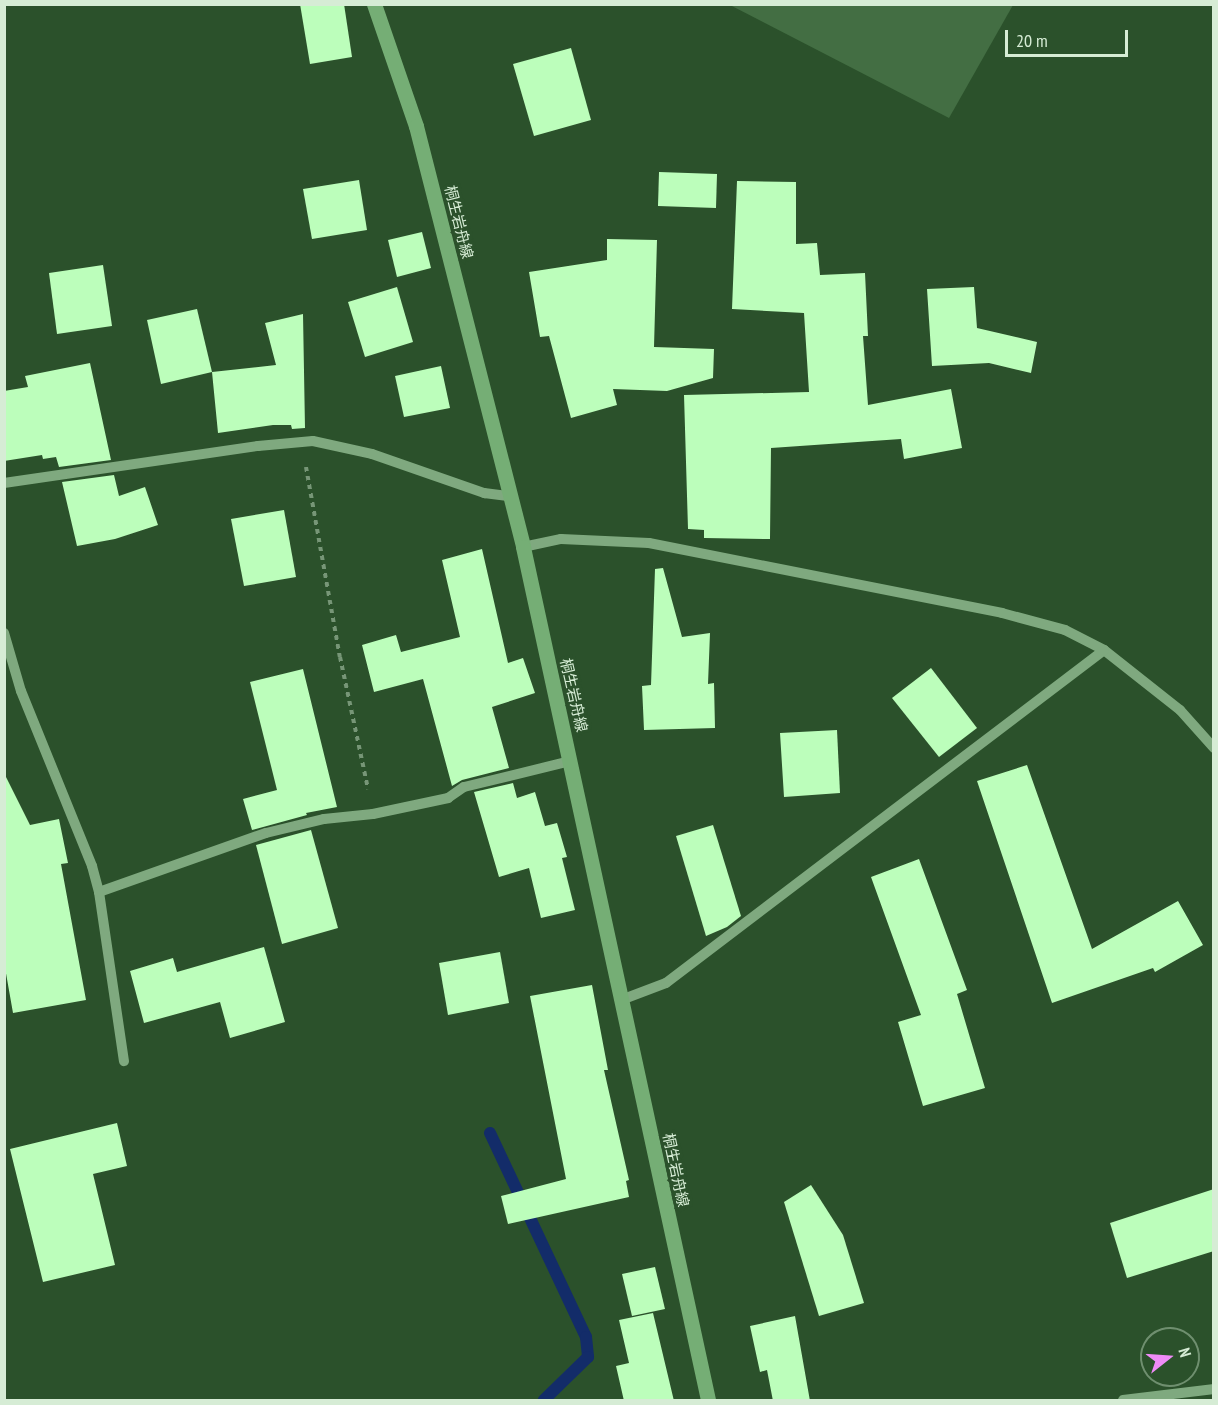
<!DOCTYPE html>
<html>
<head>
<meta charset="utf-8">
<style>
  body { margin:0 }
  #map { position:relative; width:1218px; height:1405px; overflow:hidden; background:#2b512b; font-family:"PT Sans Narrow","Noto Sans JP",sans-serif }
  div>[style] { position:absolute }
  .green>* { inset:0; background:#436e43 }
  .stream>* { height:12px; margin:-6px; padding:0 6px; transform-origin:6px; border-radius:6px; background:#132c69 }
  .building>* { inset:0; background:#bcfebb }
  .path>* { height:4px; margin-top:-2px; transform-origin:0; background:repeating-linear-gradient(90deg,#779677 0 4.5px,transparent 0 9px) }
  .minor>* { height:10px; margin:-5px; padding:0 5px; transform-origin:5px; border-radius:5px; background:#7fa97f }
  .major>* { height:15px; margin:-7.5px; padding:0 7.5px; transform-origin:7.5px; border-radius:7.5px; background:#75ae75 }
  span { translate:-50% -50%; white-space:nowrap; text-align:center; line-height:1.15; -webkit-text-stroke:6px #2b512b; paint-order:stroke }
  .street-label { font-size:15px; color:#d6ecd5 }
  .frame { position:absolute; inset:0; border:6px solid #d6ecd5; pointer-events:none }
  .north { position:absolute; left:1140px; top:1327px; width:60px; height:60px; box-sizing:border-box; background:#2b512b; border:2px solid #6f8f6f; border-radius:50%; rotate:73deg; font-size:16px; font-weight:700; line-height:24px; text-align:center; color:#d6ecd5 }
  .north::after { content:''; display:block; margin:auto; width:21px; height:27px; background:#ef8bf7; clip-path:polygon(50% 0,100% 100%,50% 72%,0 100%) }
  .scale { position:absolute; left:1005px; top:30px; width:123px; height:27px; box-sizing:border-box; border:3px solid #d6ecd5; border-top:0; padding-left:8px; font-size:18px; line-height:21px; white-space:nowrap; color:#d6ecd5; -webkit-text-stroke:4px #2b512b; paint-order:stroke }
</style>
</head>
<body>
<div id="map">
  <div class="green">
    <div style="clip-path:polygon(730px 5px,1013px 4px,1013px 5px,949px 118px)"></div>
  </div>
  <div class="stream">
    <div style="left:490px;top:1133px;width:225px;rotate:64.8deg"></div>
    <div style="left:586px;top:1337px;width:20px;rotate:84deg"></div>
    <div style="left:588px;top:1357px;width:62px;rotate:135.7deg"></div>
  </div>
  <div class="building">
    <div style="clip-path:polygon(300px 4px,344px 4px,352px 57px,310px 64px)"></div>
    <div style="clip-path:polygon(571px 48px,591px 120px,534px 136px,513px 64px)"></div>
    <div style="clip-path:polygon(659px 172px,717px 174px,716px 208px,658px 206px)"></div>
    <div style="clip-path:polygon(359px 180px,367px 230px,312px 239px,303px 189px)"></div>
    <div style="clip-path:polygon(737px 181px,796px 182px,796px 244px,817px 243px,820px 275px,865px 273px,868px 336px,863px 336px,868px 405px,951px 389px,962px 448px,904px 459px,901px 439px,771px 448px,770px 539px,704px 538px,704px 530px,688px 529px,684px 395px,809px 392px,804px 313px,732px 309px)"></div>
    <div style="clip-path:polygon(422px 232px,431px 268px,397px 277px,388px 240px)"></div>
    <div style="clip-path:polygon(607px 239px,657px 240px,654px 347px,714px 349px,713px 378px,667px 391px,613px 389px,617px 405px,571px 418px,549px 336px,540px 337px,529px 272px,607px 260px)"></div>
    <div style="clip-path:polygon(103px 265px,112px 326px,57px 334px,49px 273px)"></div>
    <div style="clip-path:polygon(397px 287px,413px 342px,365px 357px,348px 302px)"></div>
    <div style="clip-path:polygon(974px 287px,977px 328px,1037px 342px,1031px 373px,989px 363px,932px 366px,927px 289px)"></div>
    <div style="clip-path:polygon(197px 309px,212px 372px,161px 384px,147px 320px)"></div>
    <div style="clip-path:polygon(303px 314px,305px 428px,292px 429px,291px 425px,273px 425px,218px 433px,212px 372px,276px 365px,265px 323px)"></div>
    <div style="clip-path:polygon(90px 363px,111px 460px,59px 467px,56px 457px,43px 459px,42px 455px,4px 461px,4px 391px,28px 387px,25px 376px)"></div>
    <div style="clip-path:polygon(441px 366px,450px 408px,404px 417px,395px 376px)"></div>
    <div style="clip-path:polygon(114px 475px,119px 496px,145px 487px,158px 525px,115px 539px,77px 546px,62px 482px)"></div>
    <div style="clip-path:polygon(284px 510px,296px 577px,244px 586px,231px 519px)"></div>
    <div style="clip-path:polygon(482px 549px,508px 663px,523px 658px,535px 693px,492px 707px,509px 768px,462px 780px,452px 786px,423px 679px,374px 692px,362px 645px,396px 635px,401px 652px,460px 637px,442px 560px)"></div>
    <div style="clip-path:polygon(663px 568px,682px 637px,710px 633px,708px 684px,714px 683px,715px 728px,644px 730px,642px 686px,651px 685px,655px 569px)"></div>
    <div style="clip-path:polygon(931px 668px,977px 728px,939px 757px,892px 698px)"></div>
    <div style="clip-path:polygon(303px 669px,337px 807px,306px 813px,307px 815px,252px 830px,243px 799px,277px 790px,250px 682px)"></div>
    <div style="clip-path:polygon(837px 730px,840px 793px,784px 797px,780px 733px)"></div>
    <div style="clip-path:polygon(1027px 765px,1092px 949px,1178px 901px,1203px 945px,1155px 972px,1153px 968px,1052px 1003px,977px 781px)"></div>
    <div style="clip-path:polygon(4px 773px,30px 825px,59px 819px,68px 863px,61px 864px,86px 1000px,13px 1013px,4px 962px)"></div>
    <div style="clip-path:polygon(513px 783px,517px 798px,535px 792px,545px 826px,557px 823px,567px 857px,562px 858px,575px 910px,541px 918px,529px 868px,499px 877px,474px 792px)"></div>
    <div style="clip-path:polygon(713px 825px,741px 916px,727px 927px,706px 936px,676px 836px)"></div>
    <div style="clip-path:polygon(311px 830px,338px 928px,282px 944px,256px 845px)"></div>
    <div style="clip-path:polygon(919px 859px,967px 990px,957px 994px,985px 1088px,923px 1106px,898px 1022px,921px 1015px,871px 877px)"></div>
    <div style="clip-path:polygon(264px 947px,285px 1022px,230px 1038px,220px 1002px,144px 1023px,130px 971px,173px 958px,177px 972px)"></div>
    <div style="clip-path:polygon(500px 952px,509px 1003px,448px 1015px,439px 963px)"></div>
    <div style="clip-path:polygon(592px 985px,608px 1070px,604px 1070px,629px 1180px,626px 1181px,629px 1197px,508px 1224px,501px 1196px,566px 1179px,530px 996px)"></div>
    <div style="clip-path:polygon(117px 1123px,127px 1166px,93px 1174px,115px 1265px,43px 1282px,10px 1149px)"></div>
    <div style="clip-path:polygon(811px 1185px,843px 1235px,864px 1303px,819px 1316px,784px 1202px)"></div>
    <div style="clip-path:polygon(1214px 1189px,1214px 1251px,1127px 1278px,1110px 1223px)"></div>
    <div style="clip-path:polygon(655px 1267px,665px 1309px,632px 1316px,622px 1274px)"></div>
    <div style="clip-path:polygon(653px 1313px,674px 1401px,624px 1401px,616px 1366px,629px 1363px,619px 1320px)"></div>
    <div style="clip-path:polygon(795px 1316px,810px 1401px,773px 1401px,767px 1370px,760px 1372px,750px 1326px)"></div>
  </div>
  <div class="path">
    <div style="left:306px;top:467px;width:193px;rotate:79.9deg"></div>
    <div style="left:340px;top:657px;width:135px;rotate:78deg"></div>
  </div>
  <div class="minor">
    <div style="left:4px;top:483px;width:257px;rotate:-8.3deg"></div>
    <div style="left:258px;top:446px;width:55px;rotate:-5.2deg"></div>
    <div style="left:313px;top:441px;width:60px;rotate:12.4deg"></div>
    <div style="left:372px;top:454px;width:119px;rotate:19.2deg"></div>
    <div style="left:484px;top:493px;width:26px;rotate:7deg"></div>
    <div style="left:523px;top:547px;width:39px;rotate:-12deg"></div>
    <div style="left:561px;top:539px;width:88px;rotate:2.6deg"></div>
    <div style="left:649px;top:543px;width:360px;rotate:11.2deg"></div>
    <div style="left:1002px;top:613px;width:65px;rotate:15.1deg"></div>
    <div style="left:1065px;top:630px;width:44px;rotate:27.1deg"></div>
    <div style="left:1104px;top:650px;width:97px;rotate:38.3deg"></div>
    <div style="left:1180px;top:710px;width:51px;rotate:48.2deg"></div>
    <div style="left:4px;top:633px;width:60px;rotate:73.7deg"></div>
    <div style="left:21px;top:691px;width:189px;rotate:67.9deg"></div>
    <div style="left:92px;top:866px;width:27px;rotate:75deg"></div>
    <div style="left:99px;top:892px;width:171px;rotate:81.6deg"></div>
    <div style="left:99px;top:892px;width:177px;rotate:-19.5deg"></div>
    <div style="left:266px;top:833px;width:60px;rotate:-13.6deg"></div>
    <div style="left:324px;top:819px;width:49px;rotate:-5.8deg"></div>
    <div style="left:373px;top:814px;width:77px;rotate:-12deg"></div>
    <div style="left:448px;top:798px;width:19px;rotate:-35deg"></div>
    <div style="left:464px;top:787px;width:110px;rotate:-13.7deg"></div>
    <div style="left:621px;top:1000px;width:48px;rotate:-20.7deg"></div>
    <div style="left:666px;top:983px;width:550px;rotate:-37.24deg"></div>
    <div style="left:1123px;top:1400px;width:92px;rotate:-6.9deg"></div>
  </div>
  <div class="major">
    <div style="left:374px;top:4px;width:129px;rotate:71deg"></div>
    <div style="left:416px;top:126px;width:434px;rotate:75.7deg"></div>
    <div style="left:523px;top:547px;width:873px;rotate:77.76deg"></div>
  </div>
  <div class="street-label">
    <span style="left:459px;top:222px;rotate:76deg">桐生岩舟線</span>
    <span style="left:574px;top:695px;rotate:77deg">桐生岩舟線</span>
    <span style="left:676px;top:1170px;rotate:78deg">桐生岩舟線</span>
  </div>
  <div class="frame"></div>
  <div class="north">N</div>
  <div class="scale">20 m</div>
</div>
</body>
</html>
